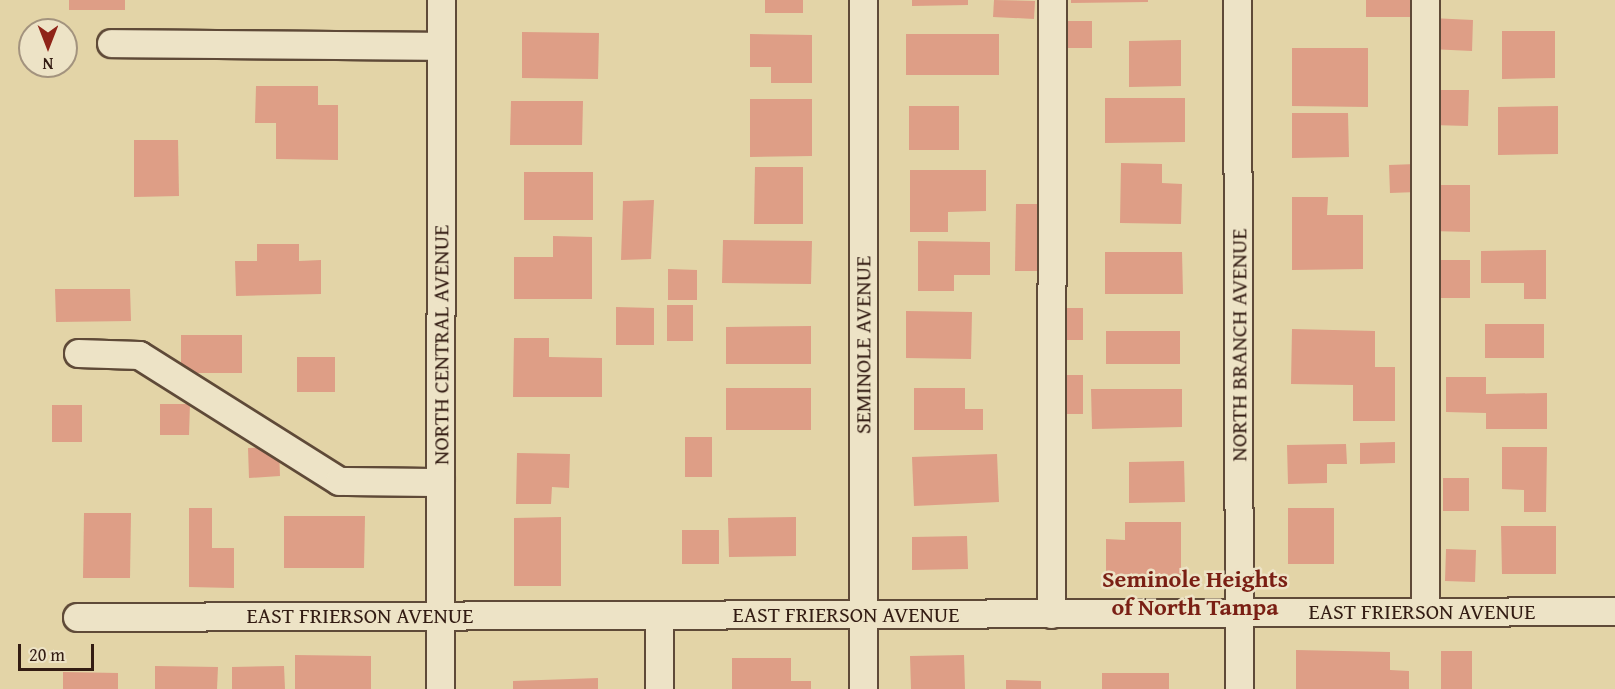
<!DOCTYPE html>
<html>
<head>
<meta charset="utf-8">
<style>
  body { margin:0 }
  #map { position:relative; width:1615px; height:689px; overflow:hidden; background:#e3d4a7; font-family:"Gentium Book Plus",serif }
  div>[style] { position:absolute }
  .building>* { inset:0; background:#de9e86 }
  .roads { filter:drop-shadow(2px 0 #5f4a38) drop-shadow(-2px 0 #5f4a38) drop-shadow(0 2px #5f4a38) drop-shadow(0 -2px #5f4a38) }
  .minor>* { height:27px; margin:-13.5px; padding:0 13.5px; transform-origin:13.5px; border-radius:13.5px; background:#ede3c6 }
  span { translate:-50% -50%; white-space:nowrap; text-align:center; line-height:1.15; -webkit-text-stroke:5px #ede3c6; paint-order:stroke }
  .street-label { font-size:22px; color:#331c13 }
  .neighbourhood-label { font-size:24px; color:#7a1f14; font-weight:700 }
  .north { position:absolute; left:18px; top:18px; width:60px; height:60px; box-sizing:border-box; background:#ede3c6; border:2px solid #a3937e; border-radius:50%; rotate:180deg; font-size:16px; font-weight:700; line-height:24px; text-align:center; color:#331c13 }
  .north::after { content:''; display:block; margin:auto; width:21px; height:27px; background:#8f2418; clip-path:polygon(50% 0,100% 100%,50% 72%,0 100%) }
  .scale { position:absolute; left:18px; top:644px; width:76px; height:27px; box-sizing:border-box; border:3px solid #331c13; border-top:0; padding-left:8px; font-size:18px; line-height:21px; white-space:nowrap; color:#331c13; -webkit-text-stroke:4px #ede3c6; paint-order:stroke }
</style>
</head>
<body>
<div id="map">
  <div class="building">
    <div style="clip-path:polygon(69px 0,125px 0,125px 10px,69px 10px)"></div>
    <div style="clip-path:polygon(765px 0,803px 0,803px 13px,765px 13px)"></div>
    <div style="clip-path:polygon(912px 0,968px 0,968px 5px,912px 6px)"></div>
    <div style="clip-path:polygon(994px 0,1035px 1px,1034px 19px,993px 17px)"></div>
    <div style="clip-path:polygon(1071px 0,1148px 0,1148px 2px,1071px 3px)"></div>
    <div style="clip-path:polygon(1366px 0,1416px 0,1416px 17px,1366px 17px)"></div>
    <div style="clip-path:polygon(1431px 18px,1473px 20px,1472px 51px,1430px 49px)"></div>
    <div style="clip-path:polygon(1055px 21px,1092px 21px,1092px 48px,1055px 48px)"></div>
    <div style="clip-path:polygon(1502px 31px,1555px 31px,1555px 78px,1502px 79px)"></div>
    <div style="clip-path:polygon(522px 32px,599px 33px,598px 79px,522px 78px)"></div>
    <div style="clip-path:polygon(750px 34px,812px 35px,812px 83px,771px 83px,771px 67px,750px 67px)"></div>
    <div style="clip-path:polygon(906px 34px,999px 34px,999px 75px,906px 75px)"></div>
    <div style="clip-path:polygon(1181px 40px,1181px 86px,1129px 87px,1129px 41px)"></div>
    <div style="clip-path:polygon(1292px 48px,1368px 48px,1368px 107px,1292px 106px)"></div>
    <div style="clip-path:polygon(256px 86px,318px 86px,318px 105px,338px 105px,338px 160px,276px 159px,276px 123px,255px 123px)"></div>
    <div style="clip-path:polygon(1432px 90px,1469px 90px,1468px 126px,1432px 125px)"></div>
    <div style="clip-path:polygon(1105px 98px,1185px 98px,1185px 142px,1105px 143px)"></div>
    <div style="clip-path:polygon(750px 99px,812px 99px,812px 156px,750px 157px)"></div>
    <div style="clip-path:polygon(511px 101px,583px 101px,582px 145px,510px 145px)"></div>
    <div style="clip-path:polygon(909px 106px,959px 106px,959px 150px,909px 150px)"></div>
    <div style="clip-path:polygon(1558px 106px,1558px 154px,1498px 155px,1498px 107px)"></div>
    <div style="clip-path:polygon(1292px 113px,1348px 113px,1349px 157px,1292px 158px)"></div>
    <div style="clip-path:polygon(134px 140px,178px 140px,179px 196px,134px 197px)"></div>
    <div style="clip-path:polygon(1121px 163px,1162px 164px,1162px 183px,1182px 184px,1181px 224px,1120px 223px)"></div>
    <div style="clip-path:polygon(1416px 164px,1417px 192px,1390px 193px,1389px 165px)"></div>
    <div style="clip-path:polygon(755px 167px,803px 167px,803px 224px,754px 224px)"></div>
    <div style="clip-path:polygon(910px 170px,986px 170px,986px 211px,948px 212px,948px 232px,910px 232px)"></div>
    <div style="clip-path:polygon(524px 172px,593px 172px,593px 220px,524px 220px)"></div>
    <div style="clip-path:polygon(1431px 185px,1470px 185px,1470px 232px,1431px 231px)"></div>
    <div style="clip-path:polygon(1292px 197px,1328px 197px,1327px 215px,1363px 215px,1363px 269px,1292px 270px)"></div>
    <div style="clip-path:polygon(654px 200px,651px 259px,621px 260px,623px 201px)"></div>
    <div style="clip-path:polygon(1016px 204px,1044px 204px,1043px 271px,1015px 271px)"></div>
    <div style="clip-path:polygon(553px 236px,592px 237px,592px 299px,514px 299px,514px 257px,553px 257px)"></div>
    <div style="clip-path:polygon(723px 240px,812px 241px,811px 284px,722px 283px)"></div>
    <div style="clip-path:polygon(918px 241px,990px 242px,990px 275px,954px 275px,954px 291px,918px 291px)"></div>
    <div style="clip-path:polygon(257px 244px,299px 244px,299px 261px,321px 260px,321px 294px,236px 296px,235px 261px,257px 261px)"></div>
    <div style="clip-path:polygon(1546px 250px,1546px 299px,1524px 299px,1524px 283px,1481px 283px,1481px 251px)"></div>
    <div style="clip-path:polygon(1105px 252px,1182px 252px,1183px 294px,1105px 294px)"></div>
    <div style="clip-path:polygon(1436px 260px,1470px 260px,1470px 298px,1436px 298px)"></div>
    <div style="clip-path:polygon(668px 269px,697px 270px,697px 300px,668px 300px)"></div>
    <div style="clip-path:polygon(55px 289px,130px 289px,131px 321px,56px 322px)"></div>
    <div style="clip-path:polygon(667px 305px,693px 305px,693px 341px,667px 341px)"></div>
    <div style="clip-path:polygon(616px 307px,654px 308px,654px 345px,616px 345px)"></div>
    <div style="clip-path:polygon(1054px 308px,1083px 308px,1083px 340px,1054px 340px)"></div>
    <div style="clip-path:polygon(906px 311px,972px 312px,971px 359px,906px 358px)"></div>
    <div style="clip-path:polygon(1485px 324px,1544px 324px,1544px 358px,1485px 358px)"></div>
    <div style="clip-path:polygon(811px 326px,811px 364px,726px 364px,726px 327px)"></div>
    <div style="clip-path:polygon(1292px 329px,1375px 331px,1375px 367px,1395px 367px,1395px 421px,1353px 421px,1353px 385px,1291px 384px)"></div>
    <div style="clip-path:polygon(1106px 331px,1180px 331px,1180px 364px,1106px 364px)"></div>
    <div style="clip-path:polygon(181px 335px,242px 335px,242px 373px,181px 373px)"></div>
    <div style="clip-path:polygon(514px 338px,549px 338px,549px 357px,602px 358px,602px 397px,513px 397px)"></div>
    <div style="clip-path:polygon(297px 357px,335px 357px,335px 392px,297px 392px)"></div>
    <div style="clip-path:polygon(1056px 375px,1083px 375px,1083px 414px,1055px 414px)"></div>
    <div style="clip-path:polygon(1446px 377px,1486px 377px,1486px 394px,1547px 393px,1547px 429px,1486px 429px,1486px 413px,1446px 412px)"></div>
    <div style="clip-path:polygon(726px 388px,811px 388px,811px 430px,726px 430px)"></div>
    <div style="clip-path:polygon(914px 388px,965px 388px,965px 409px,983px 409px,983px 430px,914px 430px)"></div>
    <div style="clip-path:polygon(1091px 389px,1182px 389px,1182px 427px,1092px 429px)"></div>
    <div style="clip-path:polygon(160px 404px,190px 404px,189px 435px,160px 435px)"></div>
    <div style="clip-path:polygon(52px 405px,82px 405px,82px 442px,52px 442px)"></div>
    <div style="clip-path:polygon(685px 437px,712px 437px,712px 477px,685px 477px)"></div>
    <div style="clip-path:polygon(1395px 442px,1395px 463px,1360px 464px,1360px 443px)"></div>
    <div style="clip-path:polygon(1346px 444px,1347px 464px,1327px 464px,1327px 483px,1288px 484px,1287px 445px)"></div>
    <div style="clip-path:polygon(279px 447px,280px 476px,249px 478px,248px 448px)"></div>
    <div style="clip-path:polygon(1502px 447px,1547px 447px,1546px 512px,1524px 512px,1524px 490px,1502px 489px)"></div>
    <div style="clip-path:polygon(517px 453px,570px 454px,569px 488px,552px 487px,551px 504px,516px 504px)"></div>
    <div style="clip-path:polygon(997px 454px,999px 502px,914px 506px,912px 457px)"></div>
    <div style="clip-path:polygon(1184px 461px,1185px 502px,1129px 503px,1129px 462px)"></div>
    <div style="clip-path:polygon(1443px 478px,1469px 478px,1469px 511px,1443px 511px)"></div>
    <div style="clip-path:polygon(189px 508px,212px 508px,212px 548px,234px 548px,234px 588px,189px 587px)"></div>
    <div style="clip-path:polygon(1288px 508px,1334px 508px,1334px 564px,1288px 564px)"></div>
    <div style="clip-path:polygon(84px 513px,131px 513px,130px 578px,83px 578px)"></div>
    <div style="clip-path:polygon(284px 516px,365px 516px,364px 568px,284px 568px)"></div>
    <div style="clip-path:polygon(561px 517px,561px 586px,514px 586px,514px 518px)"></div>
    <div style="clip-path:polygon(796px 517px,796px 556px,729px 557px,728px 518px)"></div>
    <div style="clip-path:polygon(1125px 522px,1181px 522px,1181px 576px,1106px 575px,1106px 539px,1125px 540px)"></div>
    <div style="clip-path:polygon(1501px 526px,1556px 526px,1556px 574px,1502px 574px)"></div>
    <div style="clip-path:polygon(682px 530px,719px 530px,719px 564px,682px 564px)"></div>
    <div style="clip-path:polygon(967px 536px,968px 569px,912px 570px,912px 537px)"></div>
    <div style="clip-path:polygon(1446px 549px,1476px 550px,1475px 582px,1445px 581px)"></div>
    <div style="clip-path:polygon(1296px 650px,1390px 652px,1390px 670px,1409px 671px,1409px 689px,1296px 689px)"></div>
    <div style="clip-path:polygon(1441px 651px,1472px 651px,1472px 689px,1441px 689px)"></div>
    <div style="clip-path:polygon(295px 655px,371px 656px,371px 689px,295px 689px)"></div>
    <div style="clip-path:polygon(964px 655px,965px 689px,911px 689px,910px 656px)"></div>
    <div style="clip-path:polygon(732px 658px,791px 658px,791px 681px,811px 681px,811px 689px,732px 689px)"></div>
    <div style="clip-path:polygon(155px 666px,218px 667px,217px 689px,155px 689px)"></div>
    <div style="clip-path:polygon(284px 666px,285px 689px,232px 689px,232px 667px)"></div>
    <div style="clip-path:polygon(63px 672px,118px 673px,118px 689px,63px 689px)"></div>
    <div style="clip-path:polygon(1102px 673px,1169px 673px,1169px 689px,1102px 689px)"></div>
    <div style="clip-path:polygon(598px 678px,598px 689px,513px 689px,513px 681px)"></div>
    <div style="clip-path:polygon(1006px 680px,1041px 681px,1041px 689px,1006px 689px)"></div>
  </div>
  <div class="roads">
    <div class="minor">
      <div style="left:863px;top:0;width:689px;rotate:90deg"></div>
      <div style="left:1237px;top:0;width:689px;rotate:89.83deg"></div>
      <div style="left:111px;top:43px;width:330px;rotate:0.5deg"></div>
      <div style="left:78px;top:353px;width:61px;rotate:1.9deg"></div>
      <div style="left:139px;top:355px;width:236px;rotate:32.2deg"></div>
      <div style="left:339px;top:481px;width:101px;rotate:0.6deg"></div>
      <div style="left:1425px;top:612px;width:612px;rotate:-90deg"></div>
      <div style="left:1051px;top:614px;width:614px;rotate:-89.91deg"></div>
      <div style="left:77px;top:617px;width:1538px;rotate:-0.22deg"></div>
      <div style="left:440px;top:689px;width:689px;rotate:-89.92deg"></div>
      <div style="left:659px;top:689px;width:74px;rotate:-90deg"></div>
    </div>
  </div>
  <div class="street-label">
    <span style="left:441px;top:345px;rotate:-90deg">NORTH CENTRAL AVENUE</span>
    <span style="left:863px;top:345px;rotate:-90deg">SEMINOLE AVENUE</span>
    <span style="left:1239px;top:345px;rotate:-90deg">NORTH BRANCH AVENUE</span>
    <span style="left:1422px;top:612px">EAST FRIERSON AVENUE</span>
    <span style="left:846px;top:615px">EAST FRIERSON AVENUE</span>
    <span style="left:360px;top:616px">EAST FRIERSON AVENUE</span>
  </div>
  <div class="neighbourhood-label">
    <span style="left:1195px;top:593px">Seminole Heights<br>of North Tampa</span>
  </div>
  <div class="north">N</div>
  <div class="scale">20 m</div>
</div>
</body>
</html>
